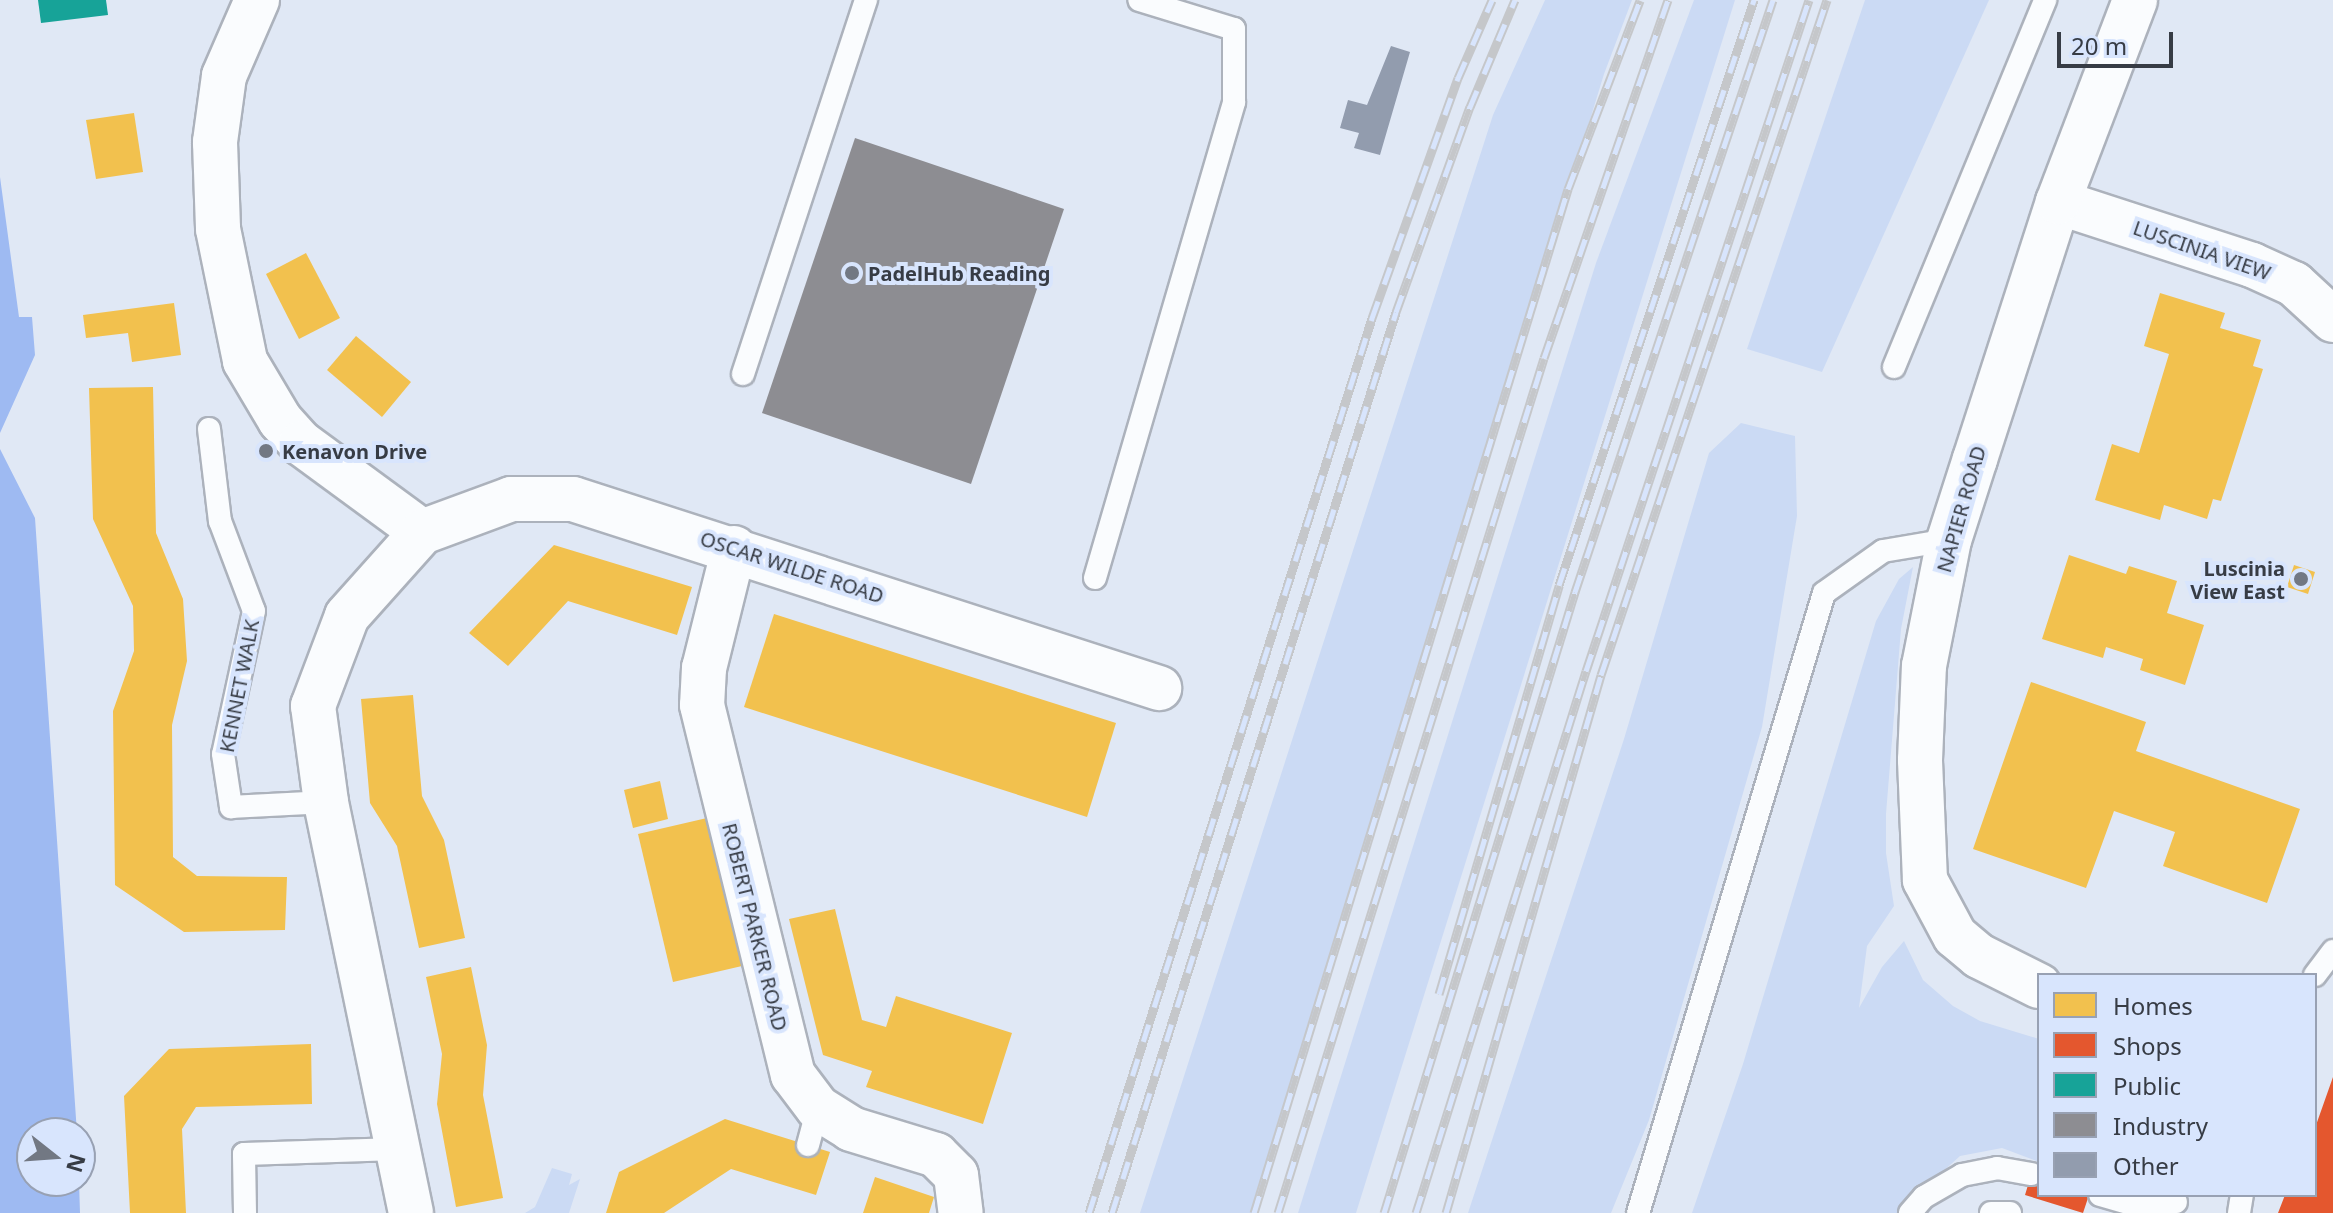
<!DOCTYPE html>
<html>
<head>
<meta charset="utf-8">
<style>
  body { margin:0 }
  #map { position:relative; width:2333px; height:1213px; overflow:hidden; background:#e0e8f5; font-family:"Noto Sans",sans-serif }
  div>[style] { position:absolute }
  .green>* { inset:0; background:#cbdaf4 }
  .water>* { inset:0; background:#9ebaf2 }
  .homes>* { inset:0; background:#f2c14e }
  .shops>* { inset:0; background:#e4572e }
  .public>* { inset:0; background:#17a398 }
  .industry>* { inset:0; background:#8d8d92 }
  .building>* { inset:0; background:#929cae }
  .roads { filter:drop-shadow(2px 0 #acb2bc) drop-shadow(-2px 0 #acb2bc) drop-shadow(0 2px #acb2bc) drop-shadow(0 -2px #acb2bc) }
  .lane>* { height:22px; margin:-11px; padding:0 11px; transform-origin:11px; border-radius:11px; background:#fafcfe }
  .street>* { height:44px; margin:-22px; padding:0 22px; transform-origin:22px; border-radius:22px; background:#fafcfe }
  .rail>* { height:9px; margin-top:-4.5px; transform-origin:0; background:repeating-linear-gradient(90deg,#d8e5fd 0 18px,#c5c7ca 0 36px); box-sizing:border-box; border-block:2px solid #c5c7ca }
  .dots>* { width:22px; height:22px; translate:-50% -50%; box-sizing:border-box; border:4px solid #d8e5fd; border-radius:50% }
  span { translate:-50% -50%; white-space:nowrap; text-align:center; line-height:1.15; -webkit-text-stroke:8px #d8e5fd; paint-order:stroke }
  .street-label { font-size:20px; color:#373c45 }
  .poi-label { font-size:20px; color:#373c45; font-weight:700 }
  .left { translate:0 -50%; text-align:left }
  .right { translate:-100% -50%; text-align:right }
  .legend { position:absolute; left:2037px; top:973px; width:280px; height:224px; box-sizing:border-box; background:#d8e5fd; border:2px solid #98a1b3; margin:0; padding:10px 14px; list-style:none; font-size:24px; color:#373c45 }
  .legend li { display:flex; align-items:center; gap:16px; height:40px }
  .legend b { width:40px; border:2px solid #98a1b3 }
  .north { position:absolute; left:16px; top:1117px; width:80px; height:80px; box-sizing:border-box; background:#d8e5fd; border:2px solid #98a1b3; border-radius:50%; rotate:107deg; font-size:22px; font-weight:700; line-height:32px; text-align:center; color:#373c45 }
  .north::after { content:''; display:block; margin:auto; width:28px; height:36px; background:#727883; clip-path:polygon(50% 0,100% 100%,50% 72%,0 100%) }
  .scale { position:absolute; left:2057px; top:32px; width:116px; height:36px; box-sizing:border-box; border:4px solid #373c45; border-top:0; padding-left:10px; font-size:24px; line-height:28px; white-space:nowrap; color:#373c45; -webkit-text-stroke:6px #d8e5fd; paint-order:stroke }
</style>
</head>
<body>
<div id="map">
  <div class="green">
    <div style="clip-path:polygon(1545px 0,1632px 0,1604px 74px,1255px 1213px,1140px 1213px,1493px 115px)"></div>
    <div style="clip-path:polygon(1694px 0,1735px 0,1356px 1213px,1298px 1213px,1596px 263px)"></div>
    <div style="clip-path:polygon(1865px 0,1989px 0,1822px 372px,1747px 349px)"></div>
    <div style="clip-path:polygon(1741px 423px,1795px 436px,1797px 516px,1762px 727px,1649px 1120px,1611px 1213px,1468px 1213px,1624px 739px,1709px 453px)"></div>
    <div style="clip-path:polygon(1913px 567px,1901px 629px,1886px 814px,1886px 853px,1894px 906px,1867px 946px,1859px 1008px,1882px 967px,1904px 941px,1923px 980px,1953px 1006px,1980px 1021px,2039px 1039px,2039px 1162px,2002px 1148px,1960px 1156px,1897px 1213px,1692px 1213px,1743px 1064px,1876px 621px,1899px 579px)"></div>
    <div style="clip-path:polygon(552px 1168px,572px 1174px,569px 1185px,580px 1179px,569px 1213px,525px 1213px,535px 1207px)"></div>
  </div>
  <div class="water">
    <div style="clip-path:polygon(0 177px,19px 317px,32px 317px,35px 355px,0 433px)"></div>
    <div style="clip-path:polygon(0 449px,35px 518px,77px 1133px,32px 1133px,32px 1181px,79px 1181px,80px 1213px,0 1213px)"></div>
  </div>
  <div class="homes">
    <div style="clip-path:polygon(134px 113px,143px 172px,96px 179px,86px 120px)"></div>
    <div style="clip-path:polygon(306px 253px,340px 318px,299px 339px,266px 274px)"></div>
    <div style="clip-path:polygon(2160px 293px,2225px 313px,2220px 328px,2261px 340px,2253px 366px,2263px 369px,2221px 501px,2213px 499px,2207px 519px,2164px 505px,2160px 520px,2095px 500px,2112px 444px,2139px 453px,2169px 354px,2144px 346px)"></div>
    <div style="clip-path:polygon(174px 303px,181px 355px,132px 362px,128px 333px,86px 338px,83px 315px)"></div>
    <div style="clip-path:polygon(356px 336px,411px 382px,382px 417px,327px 370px)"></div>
    <div style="clip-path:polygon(153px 387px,156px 533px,183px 599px,187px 661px,172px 725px,173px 857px,197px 876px,287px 877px,285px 930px,184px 932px,115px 885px,113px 711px,134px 651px,133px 606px,93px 519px,89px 388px)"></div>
    <div style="clip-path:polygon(554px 545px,692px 587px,677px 635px,568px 601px,508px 666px,469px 633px)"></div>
    <div style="clip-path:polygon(2069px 555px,2126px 574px,2129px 566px,2177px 581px,2167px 613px,2204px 625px,2185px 685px,2140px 670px,2143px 659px,2106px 647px,2103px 658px,2042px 639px)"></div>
    <div style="clip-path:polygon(2294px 565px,2315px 572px,2308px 594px,2287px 587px)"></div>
    <div style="clip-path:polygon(774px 614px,1116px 723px,1087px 817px,744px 707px)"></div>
    <div style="clip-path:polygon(2031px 682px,2146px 722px,2136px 751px,2300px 809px,2267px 903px,2163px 866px,2175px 832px,2114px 811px,2086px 888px,1973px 849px)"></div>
    <div style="clip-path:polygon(413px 695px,422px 796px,444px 840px,465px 938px,419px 948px,397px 846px,370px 803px,361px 699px)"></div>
    <div style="clip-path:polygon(660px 781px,668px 819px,633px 828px,624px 790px)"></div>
    <div style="clip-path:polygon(707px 818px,742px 966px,673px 982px,638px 834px)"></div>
    <div style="clip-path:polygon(835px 909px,862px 1020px,886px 1027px,896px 996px,1012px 1033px,983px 1124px,866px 1087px,872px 1071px,823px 1055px,789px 919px)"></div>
    <div style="clip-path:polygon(471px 967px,487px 1045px,483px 1095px,503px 1198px,456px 1207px,437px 1104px,442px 1054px,426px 977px)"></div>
    <div style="clip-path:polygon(311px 1044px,312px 1104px,196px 1107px,182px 1129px,186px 1213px,130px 1213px,124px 1096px,169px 1049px)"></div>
    <div style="clip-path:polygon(725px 1119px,830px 1152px,816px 1195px,731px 1169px,664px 1213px,606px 1213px,619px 1172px)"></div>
    <div style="clip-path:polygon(875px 1177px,934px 1197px,929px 1213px,863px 1213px)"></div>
  </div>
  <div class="shops">
    <div style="clip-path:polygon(2333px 1077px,2333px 1213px,2278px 1213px,2285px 1195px,2315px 1195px,2315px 1128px)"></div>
    <div style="clip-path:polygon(2035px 1162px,2039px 1195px,2089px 1195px,2083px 1213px,2025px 1195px)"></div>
  </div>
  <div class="public">
    <div style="clip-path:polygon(38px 0,106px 0,108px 15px,41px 23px)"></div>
  </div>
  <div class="industry">
    <div style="clip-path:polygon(855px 138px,1064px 209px,971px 484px,762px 413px)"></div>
  </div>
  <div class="building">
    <div style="clip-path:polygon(1391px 46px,1410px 52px,1380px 155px,1354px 148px,1359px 133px,1340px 128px,1348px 100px,1367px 105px)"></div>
  </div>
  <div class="roads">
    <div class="lane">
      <div style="left:1894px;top:367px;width:397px;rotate:-67.6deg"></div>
      <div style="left:743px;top:374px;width:394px;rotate:-71.8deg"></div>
      <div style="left:209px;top:429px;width:93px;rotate:83.2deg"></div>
      <div style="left:220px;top:521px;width:96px;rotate:69.3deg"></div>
      <div style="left:254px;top:611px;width:146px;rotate:102.2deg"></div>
      <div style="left:223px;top:754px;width:54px;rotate:81.4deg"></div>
      <div style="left:231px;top:807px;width:95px;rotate:-3deg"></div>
      <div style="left:1095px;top:578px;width:496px;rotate:-73.7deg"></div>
      <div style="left:1234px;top:102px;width:73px;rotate:-90deg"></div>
      <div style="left:1234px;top:29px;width:99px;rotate:-163deg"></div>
      <div style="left:2315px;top:975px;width:30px;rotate:-53deg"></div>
      <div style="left:808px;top:1145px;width:38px;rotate:-75deg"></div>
      <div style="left:2100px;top:1195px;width:36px;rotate:16deg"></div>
      <div style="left:2135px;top:1205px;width:41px;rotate:-4.2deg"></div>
      <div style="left:245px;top:1213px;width:59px;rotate:-91deg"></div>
      <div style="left:244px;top:1154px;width:153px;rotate:-1.9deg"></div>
      <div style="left:1638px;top:1213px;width:647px;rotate:-73.3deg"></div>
      <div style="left:1824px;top:593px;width:72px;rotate:-35.4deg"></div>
      <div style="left:1883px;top:551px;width:67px;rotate:-9.5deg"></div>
      <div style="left:1910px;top:1213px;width:21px;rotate:-49deg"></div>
      <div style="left:1924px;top:1197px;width:44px;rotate:-30.1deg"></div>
      <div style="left:1962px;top:1175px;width:36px;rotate:-11deg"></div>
      <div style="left:1997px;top:1168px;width:35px;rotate:10deg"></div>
      <div style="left:1991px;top:1213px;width:19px"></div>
      <div style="left:2239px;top:1213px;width:18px;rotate:-81deg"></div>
    </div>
    <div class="street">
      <div style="left:257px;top:0;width:83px;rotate:113.5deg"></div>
      <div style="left:224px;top:76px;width:67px;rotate:97.8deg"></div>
      <div style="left:215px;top:142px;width:87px;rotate:88deg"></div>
      <div style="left:218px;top:229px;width:135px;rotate:78.4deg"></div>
      <div style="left:245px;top:361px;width:69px;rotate:59.3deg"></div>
      <div style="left:280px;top:420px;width:31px;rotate:48deg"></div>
      <div style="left:301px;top:443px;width:150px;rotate:36.3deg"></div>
      <div style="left:2058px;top:202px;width:204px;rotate:18deg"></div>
      <div style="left:2252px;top:265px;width:46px;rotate:24.3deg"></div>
      <div style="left:2294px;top:284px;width:53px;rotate:42.7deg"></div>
      <div style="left:734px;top:548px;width:124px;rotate:104deg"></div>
      <div style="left:704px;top:668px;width:37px;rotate:93deg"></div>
      <div style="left:702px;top:705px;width:381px;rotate:76.2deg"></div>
      <div style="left:793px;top:1075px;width:41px;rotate:52.9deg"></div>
      <div style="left:818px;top:1108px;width:39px;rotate:32deg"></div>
      <div style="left:851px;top:1129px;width:89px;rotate:17deg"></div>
      <div style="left:936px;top:1155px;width:28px;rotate:45deg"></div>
      <div style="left:956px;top:1175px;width:38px;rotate:83deg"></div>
      <div style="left:2039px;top:986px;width:67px;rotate:-153.4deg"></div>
      <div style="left:1979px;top:956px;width:31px;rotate:-140deg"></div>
      <div style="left:1955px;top:936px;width:64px;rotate:-118.2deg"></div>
      <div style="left:1925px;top:880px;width:120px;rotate:-92.4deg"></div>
      <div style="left:1920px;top:760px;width:94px;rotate:-87.6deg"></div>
      <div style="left:1924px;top:666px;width:128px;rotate:-78.8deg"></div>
      <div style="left:1949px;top:540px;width:85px;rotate:-72.2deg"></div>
      <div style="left:1975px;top:459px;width:270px;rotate:-72.1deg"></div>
      <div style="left:2058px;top:202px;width:216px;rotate:-69.1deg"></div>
      <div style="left:411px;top:1213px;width:420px;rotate:-101.7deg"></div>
      <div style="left:326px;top:802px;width:97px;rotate:-97.7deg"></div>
      <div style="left:313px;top:706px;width:96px;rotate:-69.3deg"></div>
      <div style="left:347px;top:616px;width:113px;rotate:-48.2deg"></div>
      <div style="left:422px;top:532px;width:95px;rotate:-20.3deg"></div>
      <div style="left:511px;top:499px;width:62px"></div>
      <div style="left:573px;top:499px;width:616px;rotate:17.88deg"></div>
    </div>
  </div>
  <div class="rail">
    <div style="left:1439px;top:994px;width:426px;rotate:-73.6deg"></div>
    <div style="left:1559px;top:585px;width:617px;rotate:-71.57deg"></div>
    <div style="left:1089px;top:1213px;width:939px;rotate:-72.45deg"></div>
    <div style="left:1372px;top:318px;width:255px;rotate:-70.3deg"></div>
    <div style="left:1458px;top:78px;width:85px;rotate:-66.4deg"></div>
    <div style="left:1112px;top:1213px;width:945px;rotate:-72.5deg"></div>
    <div style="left:1396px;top:312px;width:218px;rotate:-70.2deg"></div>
    <div style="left:1470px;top:107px;width:116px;rotate:-67.2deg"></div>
    <div style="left:1254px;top:1213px;width:1071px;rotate:-72.95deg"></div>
    <div style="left:1568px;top:189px;width:202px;rotate:-69.1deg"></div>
    <div style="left:1278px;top:1213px;width:895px;rotate:-72.72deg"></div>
    <div style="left:1544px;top:358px;width:379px;rotate:-70.9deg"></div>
    <div style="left:1384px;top:1213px;width:650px;rotate:-72.9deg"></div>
    <div style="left:1575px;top:592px;width:624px;rotate:-71.51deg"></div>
    <div style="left:1416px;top:1213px;width:568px;rotate:-72.59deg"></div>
    <div style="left:1586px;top:671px;width:707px;rotate:-71.62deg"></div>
    <div style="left:1446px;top:1213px;width:560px;rotate:-73.93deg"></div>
    <div style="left:1601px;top:675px;width:712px;rotate:-71.49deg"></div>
  </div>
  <div class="dots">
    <div style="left:852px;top:273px;background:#727883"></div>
    <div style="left:266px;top:451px;background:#727883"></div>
    <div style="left:2301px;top:579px;background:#727883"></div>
  </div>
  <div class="street-label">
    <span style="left:2202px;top:250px;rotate:19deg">LUSCINIA VIEW</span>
    <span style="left:1961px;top:509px;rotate:-74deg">NAPIER ROAD</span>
    <span style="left:792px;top:567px;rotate:18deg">OSCAR WILDE ROAD</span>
    <span style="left:239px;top:686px;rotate:-79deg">KENNET WALK</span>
    <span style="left:755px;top:927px;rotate:76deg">ROBERT PARKER ROAD</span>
  </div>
  <div class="poi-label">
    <span class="left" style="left:868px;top:273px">PadelHub Reading</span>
    <span class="left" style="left:282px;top:451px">Kenavon Drive</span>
    <span class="right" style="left:2285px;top:580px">Luscinia<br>View East</span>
  </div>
  <ul class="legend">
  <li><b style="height:22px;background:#f2c14e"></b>Homes</li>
  <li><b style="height:22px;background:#e4572e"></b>Shops</li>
  <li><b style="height:22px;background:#17a398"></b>Public</li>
  <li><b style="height:22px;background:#8d8d92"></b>Industry</li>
  <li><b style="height:22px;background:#929cae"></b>Other</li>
  </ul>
  <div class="north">N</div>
  <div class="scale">20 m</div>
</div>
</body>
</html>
